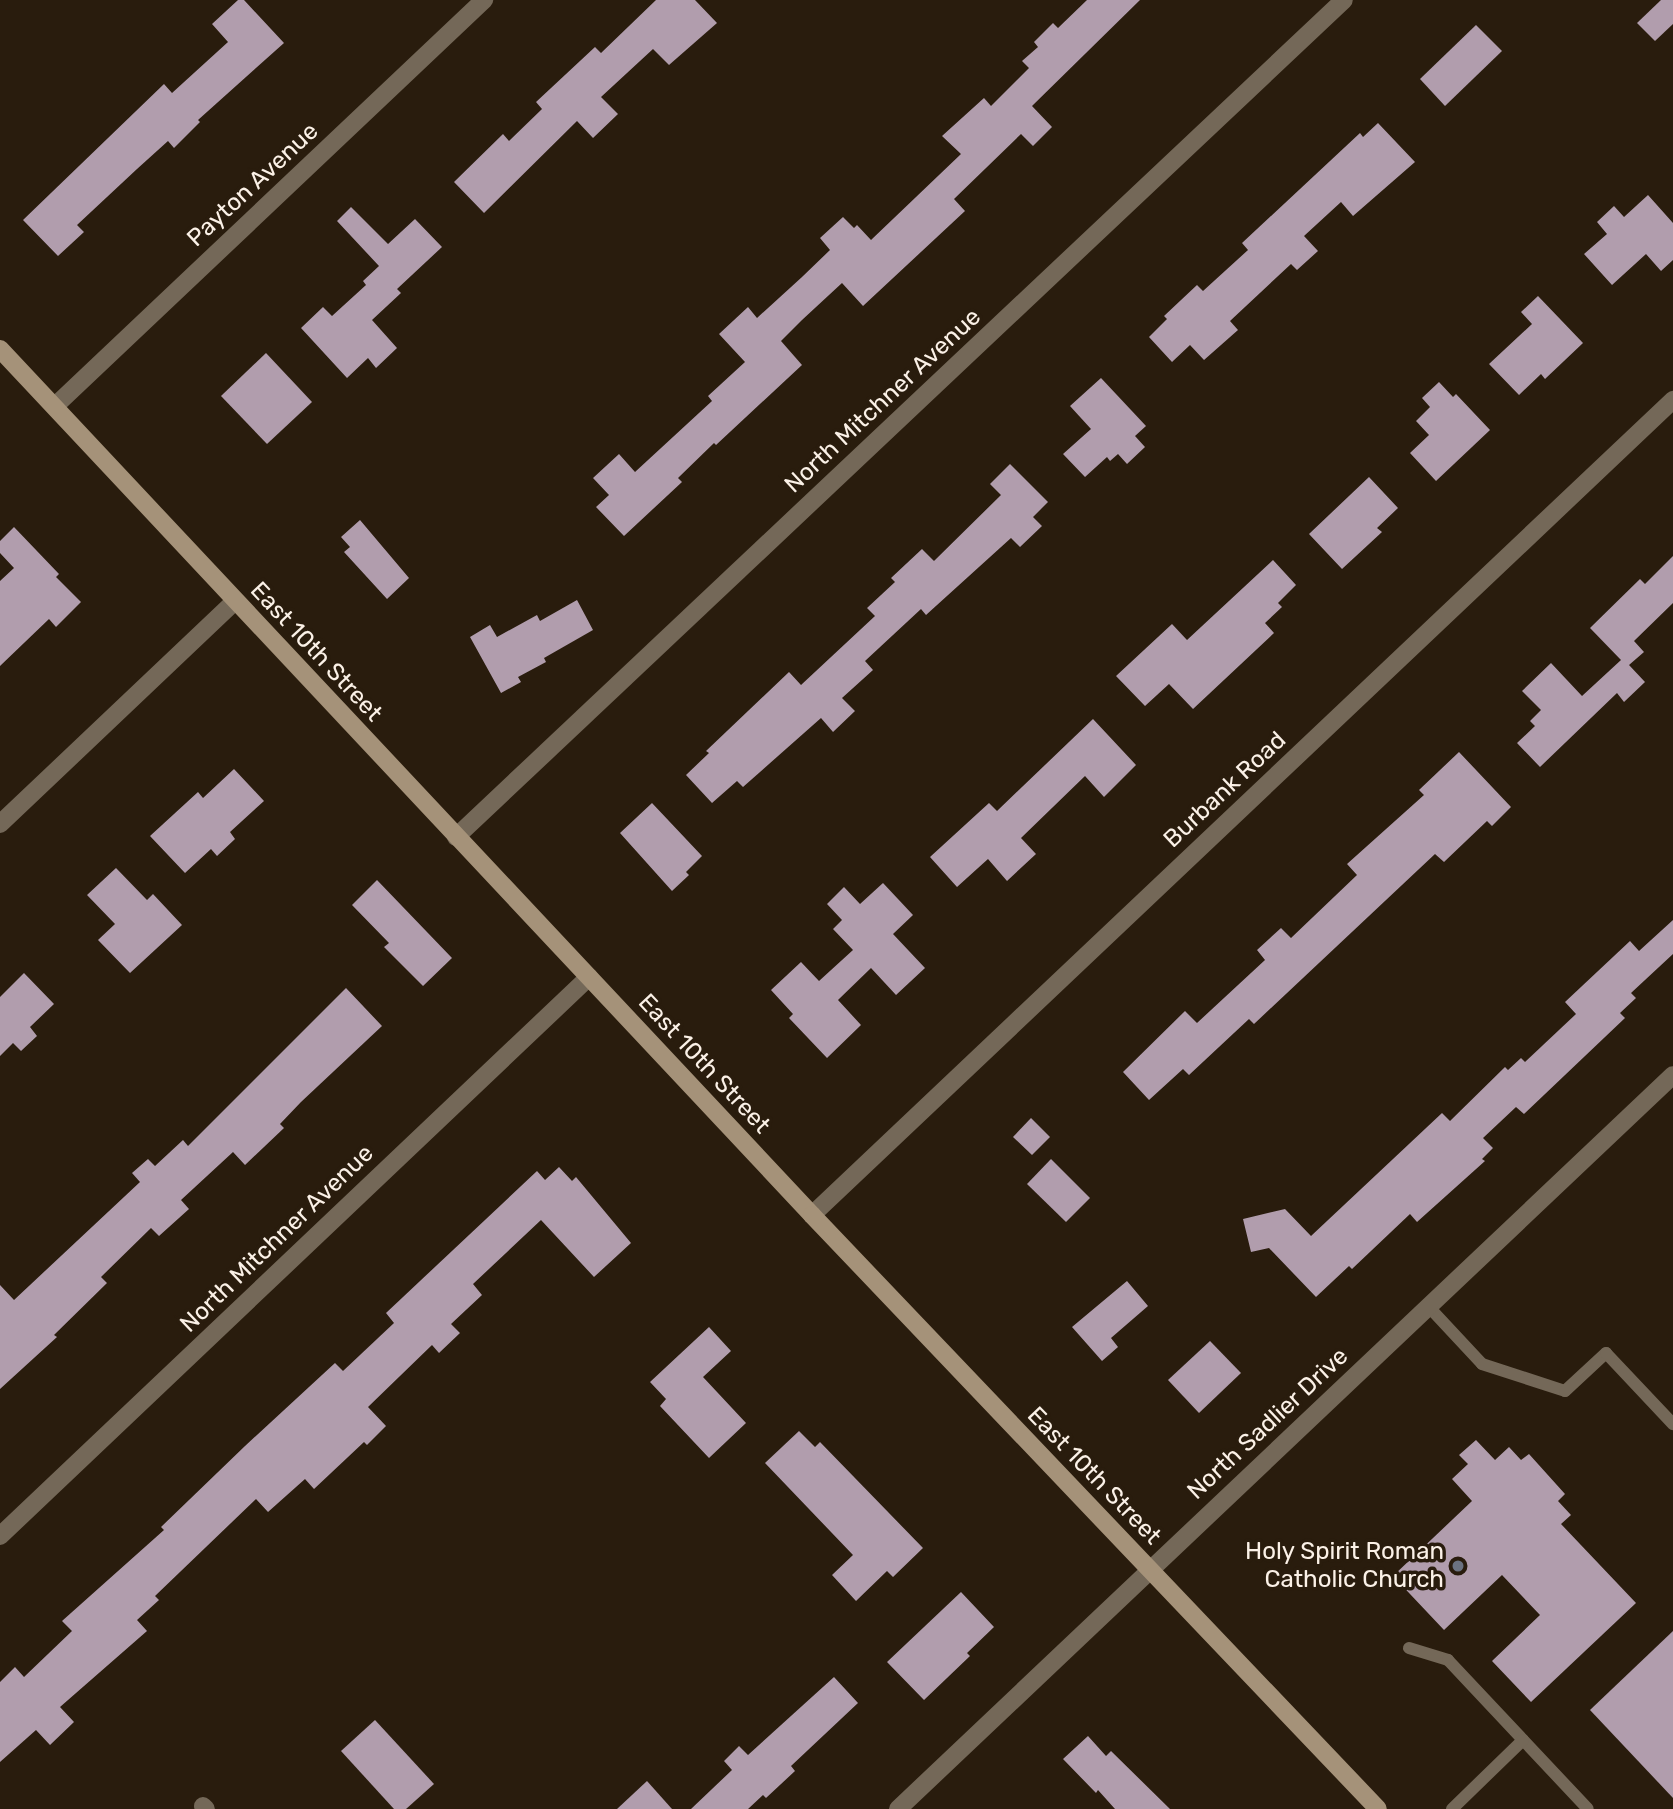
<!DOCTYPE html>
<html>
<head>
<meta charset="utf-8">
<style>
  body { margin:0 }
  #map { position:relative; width:1673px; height:1809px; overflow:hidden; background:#291c0d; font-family:Rubik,sans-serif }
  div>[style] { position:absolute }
  .building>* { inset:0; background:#b19dad }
  .service>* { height:12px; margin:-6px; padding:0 6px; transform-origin:6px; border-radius:6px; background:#746858 }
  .minor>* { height:18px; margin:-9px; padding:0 9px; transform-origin:9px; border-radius:9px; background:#746858 }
  .secondary>* { height:18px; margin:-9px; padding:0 9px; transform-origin:9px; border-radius:9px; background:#a59279 }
  .dots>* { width:19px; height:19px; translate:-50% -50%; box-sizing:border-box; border:4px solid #291c0d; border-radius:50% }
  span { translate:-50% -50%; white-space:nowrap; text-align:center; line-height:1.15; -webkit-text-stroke:7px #291c0d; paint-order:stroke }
  .street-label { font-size:24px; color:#fbf1e7 }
  .poi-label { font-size:24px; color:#fbf1e7 }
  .right { translate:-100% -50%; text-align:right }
</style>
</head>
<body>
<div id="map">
  <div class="building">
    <div style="clip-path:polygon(238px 0,244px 0,284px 43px,198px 120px,200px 122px,174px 148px,168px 141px,137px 169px,77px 225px,84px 232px,58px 256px,23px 220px,164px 84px,172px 93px,228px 42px,212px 24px)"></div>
    <div style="clip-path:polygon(656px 0,695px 0,717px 23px,669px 65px,653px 49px,601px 97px,618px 114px,593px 138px,577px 121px,484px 213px,454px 182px,503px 134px,509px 141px,542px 109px,536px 102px,595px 47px,601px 53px)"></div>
    <div style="clip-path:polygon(1087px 0,1140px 0,1032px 106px,1052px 127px,1033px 146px,1021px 134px,954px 199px,965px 211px,863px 306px,842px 283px,802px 320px,781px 341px,802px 365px,716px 445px,714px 443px,678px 478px,682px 482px,624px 536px,596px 507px,609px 495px,593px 478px,619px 454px,635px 472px,712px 401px,708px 396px,745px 362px,719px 334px,748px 307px,757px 318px,802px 277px,830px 250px,820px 238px,843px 217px,854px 228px,857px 225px,871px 240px,961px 154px,942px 136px,984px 98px,991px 106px,1029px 68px,1022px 61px,1038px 47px,1034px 42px,1053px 23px,1058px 28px)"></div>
    <div style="clip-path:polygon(1661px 0,1673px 0,1673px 24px,1655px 41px,1637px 23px)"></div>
    <div style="clip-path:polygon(1476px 25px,1502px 51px,1445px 106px,1420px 79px)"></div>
    <div style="clip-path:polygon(1378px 123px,1415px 162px,1353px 216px,1341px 202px,1304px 236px,1318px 251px,1297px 270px,1291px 264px,1230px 321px,1238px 330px,1204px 360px,1190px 345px,1172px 362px,1149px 337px,1167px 319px,1164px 316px,1197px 285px,1203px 291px,1248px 250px,1242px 243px,1360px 133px,1363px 137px)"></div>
    <div style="clip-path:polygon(1648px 195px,1673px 223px,1673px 260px,1661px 271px,1646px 254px,1612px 285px,1584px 254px,1607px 234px,1597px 222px,1614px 206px,1624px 217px)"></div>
    <div style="clip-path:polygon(351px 207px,388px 244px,415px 219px,442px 247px,397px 289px,401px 293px,372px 320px,397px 348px,376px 368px,368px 358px,347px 378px,301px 328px,323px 307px,332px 316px,366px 285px,363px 281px,379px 266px,337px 221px)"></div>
    <div style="clip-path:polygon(1538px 296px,1583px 343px,1545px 379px,1541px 374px,1519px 395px,1489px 364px,1532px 324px,1521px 312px)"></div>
    <div style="clip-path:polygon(266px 353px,312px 402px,267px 444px,221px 396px)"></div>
    <div style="clip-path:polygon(1101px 378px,1146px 426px,1135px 436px,1145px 447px,1127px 464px,1118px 454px,1110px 461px,1107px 457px,1085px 477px,1063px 454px,1091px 429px,1070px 406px)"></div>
    <div style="clip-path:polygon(1439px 382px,1453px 397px,1456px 394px,1490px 430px,1436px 481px,1410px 453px,1429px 435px,1416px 421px,1430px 407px,1422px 398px)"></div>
    <div style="clip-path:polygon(1010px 464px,1048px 502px,1033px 517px,1042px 526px,1020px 547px,1011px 538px,926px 615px,921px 609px,865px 661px,873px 670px,842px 698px,855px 711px,833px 732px,821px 718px,743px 787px,737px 781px,712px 803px,686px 775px,709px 753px,706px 751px,789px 672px,801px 685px,875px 616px,867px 608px,895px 582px,891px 578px,922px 549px,934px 561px,1001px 495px,990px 484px)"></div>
    <div style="clip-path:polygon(1369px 477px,1398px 508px,1377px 528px,1382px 532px,1342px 569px,1309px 534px)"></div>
    <div style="clip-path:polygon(360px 520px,409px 578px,387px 599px,344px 552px,350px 547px,341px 537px)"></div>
    <div style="clip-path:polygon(14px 527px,59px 574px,56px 577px,81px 602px,56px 627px,49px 619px,0 666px,0 581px,14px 568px,0 553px,0 541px)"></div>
    <div style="clip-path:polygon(1673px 556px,1673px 603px,1634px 641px,1644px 652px,1629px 665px,1645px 682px,1624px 702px,1617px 693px,1540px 767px,1517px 743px,1535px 726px,1530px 721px,1541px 710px,1522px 691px,1551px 663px,1582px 696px,1621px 660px,1590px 628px,1640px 579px,1645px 584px)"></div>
    <div style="clip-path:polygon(1273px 560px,1296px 585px,1278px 603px,1282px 607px,1265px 623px,1274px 633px,1193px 709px,1169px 684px,1145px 706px,1116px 676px,1172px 624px,1187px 640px)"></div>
    <div style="clip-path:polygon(577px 600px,593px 630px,544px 658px,546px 662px,518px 677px,521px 682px,501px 693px,470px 637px,490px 625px,497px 637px,537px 615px,540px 621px)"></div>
    <div style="clip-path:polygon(1093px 719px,1136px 765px,1104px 797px,1085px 776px,1021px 838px,1036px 854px,1007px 881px,988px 859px,957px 887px,930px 857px,989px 803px,997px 811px)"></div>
    <div style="clip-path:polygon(1459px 752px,1511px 807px,1492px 826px,1487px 821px,1444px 862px,1435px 854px,1254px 1024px,1249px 1019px,1189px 1075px,1183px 1069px,1149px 1100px,1123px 1072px,1185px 1011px,1197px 1023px,1265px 960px,1257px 950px,1281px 928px,1291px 938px,1357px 875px,1347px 864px,1424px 795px,1419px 790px)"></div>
    <div style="clip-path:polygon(234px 769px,264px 801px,230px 832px,235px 839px,217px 856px,211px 849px,185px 873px,150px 836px,198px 792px,203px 798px)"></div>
    <div style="clip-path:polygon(652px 803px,702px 856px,686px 872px,689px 875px,672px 891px,620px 833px)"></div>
    <div style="clip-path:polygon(116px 868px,147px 900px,153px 894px,182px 925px,130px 973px,98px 940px,115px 924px,87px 895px)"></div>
    <div style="clip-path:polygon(377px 880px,452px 958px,423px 986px,384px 947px,389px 943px,352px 905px)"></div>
    <div style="clip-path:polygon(883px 883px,913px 915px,893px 934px,925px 968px,896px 995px,871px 968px,838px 1000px,861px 1025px,827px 1058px,789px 1018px,793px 1014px,771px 990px,801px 962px,819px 981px,853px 950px,833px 929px,842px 920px,827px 904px,844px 887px,860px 904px)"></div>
    <div style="clip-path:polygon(1673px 920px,1673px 954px,1631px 993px,1636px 998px,1620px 1013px,1625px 1018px,1524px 1114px,1516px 1107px,1483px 1138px,1493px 1148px,1482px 1159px,1485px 1161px,1417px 1222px,1410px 1214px,1352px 1269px,1349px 1266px,1316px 1297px,1269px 1248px,1251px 1252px,1243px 1219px,1285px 1209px,1311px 1236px,1442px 1113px,1450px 1121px,1505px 1067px,1508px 1070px,1521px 1058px,1525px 1062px,1576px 1014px,1565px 1002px,1630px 941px,1639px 951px)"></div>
    <div style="clip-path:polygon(24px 973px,54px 1004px,30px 1027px,37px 1036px,21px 1051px,13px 1043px,0 1056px,0 997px)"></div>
    <div style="clip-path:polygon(346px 988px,382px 1026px,301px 1102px,280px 1124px,284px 1128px,245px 1165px,233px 1152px,181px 1200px,189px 1209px,159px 1236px,151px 1228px,101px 1277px,107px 1283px,54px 1335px,57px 1337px,0 1389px,0 1285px,14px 1300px,140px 1182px,132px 1173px,148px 1159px,155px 1166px,183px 1140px,188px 1146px)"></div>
    <div style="clip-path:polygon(1031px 1118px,1050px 1137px,1032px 1155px,1013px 1137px)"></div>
    <div style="clip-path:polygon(1051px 1159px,1090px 1198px,1066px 1222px,1027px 1184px)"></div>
    <div style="clip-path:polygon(559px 1167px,572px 1181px,576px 1177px,631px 1243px,594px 1277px,541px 1220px,473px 1284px,482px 1295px,451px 1324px,460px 1333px,439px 1353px,432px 1345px,368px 1407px,386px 1426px,367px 1445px,364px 1442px,314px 1489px,305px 1479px,268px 1512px,256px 1499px,155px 1596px,159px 1600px,137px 1620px,147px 1631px,60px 1707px,74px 1722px,50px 1745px,36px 1730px,0 1762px,0 1682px,15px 1667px,24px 1677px,72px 1631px,62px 1621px,164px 1530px,161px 1527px,245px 1446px,335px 1363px,343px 1371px,394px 1323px,386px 1313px,537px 1171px,545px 1180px)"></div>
    <div style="clip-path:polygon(1127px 1281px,1148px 1306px,1111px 1338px,1118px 1347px,1102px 1361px,1072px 1327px)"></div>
    <div style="clip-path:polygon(709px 1327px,731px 1351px,703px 1377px,746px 1423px,709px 1458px,660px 1406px,666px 1399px,650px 1382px)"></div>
    <div style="clip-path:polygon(1210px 1341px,1241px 1373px,1199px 1413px,1168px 1380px)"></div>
    <div style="clip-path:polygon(799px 1431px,815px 1447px,820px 1442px,923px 1548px,893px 1577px,887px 1571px,856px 1601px,832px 1575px,853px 1555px,765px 1463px)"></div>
    <div style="clip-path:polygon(1476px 1440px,1495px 1460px,1509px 1447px,1521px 1460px,1529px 1454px,1565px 1494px,1558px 1501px,1571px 1515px,1561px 1524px,1636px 1603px,1531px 1702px,1492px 1661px,1540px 1615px,1502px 1575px,1444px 1630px,1393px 1576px,1472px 1501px,1452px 1479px,1468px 1464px,1459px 1455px)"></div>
    <div style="clip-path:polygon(961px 1592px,994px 1627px,967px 1653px,970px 1656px,924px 1700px,887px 1662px)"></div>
    <div style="clip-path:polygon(1673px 1631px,1673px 1798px,1590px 1710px)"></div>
    <div style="clip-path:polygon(834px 1677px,858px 1703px,791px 1766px,795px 1771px,766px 1798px,763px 1795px,748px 1809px,691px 1809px,732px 1770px,724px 1761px,739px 1746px,748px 1755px)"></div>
    <div style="clip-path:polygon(375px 1720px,434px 1784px,406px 1809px,394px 1809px,341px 1751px)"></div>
    <div style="clip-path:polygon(1088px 1736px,1106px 1756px,1111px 1751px,1170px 1809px,1115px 1809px,1098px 1790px,1096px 1793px,1063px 1759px)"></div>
    <div style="clip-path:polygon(647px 1781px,672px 1809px,617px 1809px)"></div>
  </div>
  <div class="service">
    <div style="left:1428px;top:1306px;width:79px;rotate:47deg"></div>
    <div style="left:1482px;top:1364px;width:87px;rotate:18deg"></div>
    <div style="left:1565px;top:1391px;width:56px;rotate:-42.8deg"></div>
    <div style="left:1606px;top:1353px;width:98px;rotate:46.7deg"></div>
    <div style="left:1409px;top:1648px;width:41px;rotate:17.1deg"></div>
    <div style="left:1448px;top:1660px;width:204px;rotate:46.8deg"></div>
    <div style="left:1452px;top:1809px;width:99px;rotate:-44.2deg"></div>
  </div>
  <div class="minor">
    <div style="left:55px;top:406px;width:591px;rotate:-43.42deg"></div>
    <div style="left:0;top:824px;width:324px;rotate:-43.5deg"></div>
    <div style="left:456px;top:837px;width:1220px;rotate:-43.31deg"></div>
    <div style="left:812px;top:1215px;width:1186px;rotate:-43.43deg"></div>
    <div style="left:0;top:1536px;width:812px;rotate:-43.5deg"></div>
    <div style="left:203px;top:1806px;width:4px;rotate:45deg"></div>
    <div style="left:898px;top:1809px;width:1067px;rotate:-43.44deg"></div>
  </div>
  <div class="secondary">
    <div style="left:0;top:349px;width:1187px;rotate:46.84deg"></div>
    <div style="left:812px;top:1215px;width:820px;rotate:46.38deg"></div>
  </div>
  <div class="dots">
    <div style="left:1458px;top:1566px;background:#6b7280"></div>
  </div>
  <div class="street-label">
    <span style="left:253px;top:185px;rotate:-43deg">Payton Avenue</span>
    <span style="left:883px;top:401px;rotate:-43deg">North Mitchner Avenue</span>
    <span style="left:316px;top:652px;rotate:47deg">East 10th Street</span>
    <span style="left:1225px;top:790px;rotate:-43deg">Burbank Road</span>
    <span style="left:704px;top:1064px;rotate:47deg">East 10th Street</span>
    <span style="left:277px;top:1239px;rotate:-44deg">North Mitchner Avenue</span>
    <span style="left:1268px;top:1424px;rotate:-43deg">North Sadlier Drive</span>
    <span style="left:1094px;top:1476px;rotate:46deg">East 10th Street</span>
  </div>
  <div class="poi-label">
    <span class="right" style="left:1444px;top:1566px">Holy Spirit Roman<br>Catholic Church</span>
  </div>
</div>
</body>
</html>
